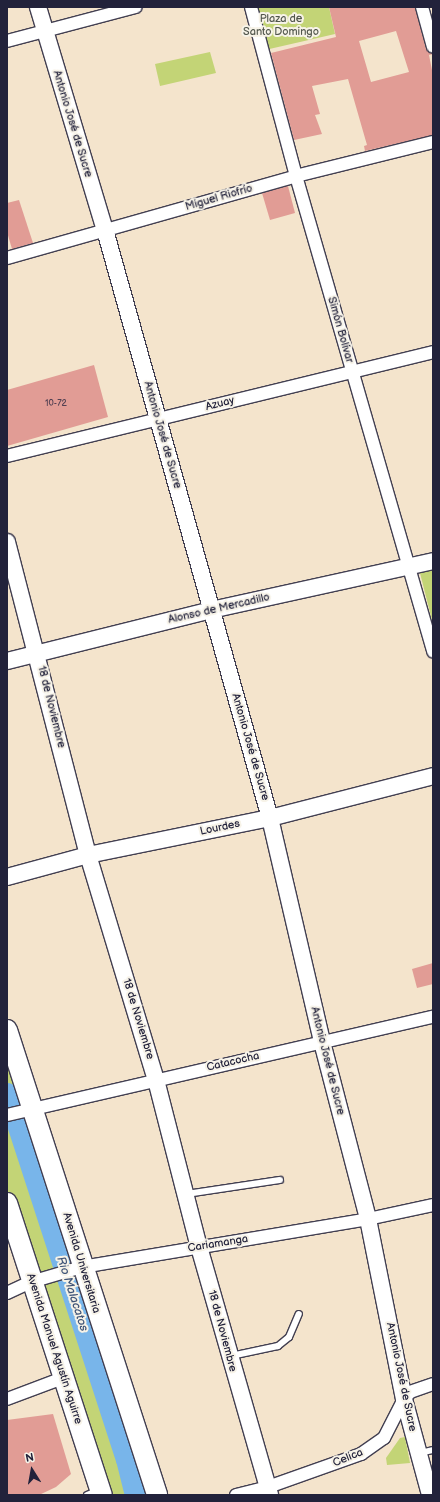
<!DOCTYPE html>
<html>
<head>
<meta charset="utf-8">
<style>
  body { margin:0 }
  #map { position:relative; width:440px; height:1502px; overflow:hidden; background:#f4e4cc; font-family:"Balsamiq Sans",sans-serif }
  div>[style] { position:absolute }
  .green>* { inset:0; background:#c3d476 }
  .river>* { height:21px; margin:-10.5px; padding:0 10.5px; transform-origin:10.5px; border-radius:10.5px; background:#78b5ea }
  .building>* { inset:0; background:#e19c95 }
  .roads { filter:drop-shadow(1px 0 #423f51) drop-shadow(-1px 0 #423f51) drop-shadow(0 1px #423f51) drop-shadow(0 -1px #423f51) }
  .service>* { height:6px; margin:-3px; padding:0 3px; transform-origin:3px; border-radius:3px; background:#fff }
  .minor>* { height:12px; margin:-6px; padding:0 6px; transform-origin:6px; border-radius:6px; background:#fff }
  .tertiary>* { height:16px; margin:-8px; padding:0 8px; transform-origin:8px; border-radius:8px; background:#fff }
  .primary>* { height:20px; margin:-10px; padding:0 10px; transform-origin:10px; border-radius:10px; background:#fff }
  span { translate:-50% -50%; white-space:nowrap; text-align:center; line-height:1.15; -webkit-text-stroke:4px #f7f3e8; paint-order:stroke }
  .number-label { font-size:9px; color:#524052 }
  .number-label span { -webkit-text-stroke-width:0 }
  .park-label { font-size:11px; color:#52574d }
  .street-label { font-size:11px; color:#22223b }
  .water-label { font-size:12px; color:#405578; font-style:italic }
  .frame { position:absolute; inset:0; border:8px solid #22223b; pointer-events:none }
  .north { position:absolute; left:12px; top:1450px; width:40px; height:40px; -webkit-text-stroke:3px #f7f3e8; paint-order:stroke; rotate:349deg; font-size:11px; font-weight:700; line-height:16px; text-align:center; color:#22223b }
  .north::after { content:''; display:block; margin:auto; width:14px; height:18px; background:#22223b; clip-path:polygon(50% 0,100% 100%,50% 72%,0 100%) }
</style>
</head>
<body>
<div id="map">
  <div class="green">
    <div style="clip-path:polygon(255px 7px,329px 7px,335px 34px,265px 50px)"></div>
    <div style="clip-path:polygon(210px 52px,216px 73px,160px 86px,155px 64px)"></div>
    <div style="clip-path:polygon(433px 570px,433px 624px,420px 573px)"></div>
    <div style="clip-path:polygon(7px 1030px,157px 1495px,102px 1495px,7px 1203px)"></div>
    <div style="clip-path:polygon(405px 1437px,410px 1463px,387px 1465px,386px 1458px,400px 1438px)"></div>
  </div>
  <div class="river">
    <div style="left:7px;top:1093px;width:385px;rotate:72deg"></div>
    <div style="left:126px;top:1459px;width:37px;rotate:76deg"></div>
  </div>
  <div class="building">
    <div style="clip-path:polygon(evenodd,329px 7px,415px 7px,426px 49px,433px 54px,429px 55px,433px 75px,433px 135px,365px 151px,364px 146px,367px 145px,348px 79px,312px 86px,320px 114px,315px 115px,322px 134px,294px 140px,271px 53px,336px 37px,329px 7px,396px 31px,409px 72px,371px 82px,359px 41px,396px 31px)"></div>
    <div style="clip-path:polygon(288px 186px,295px 213px,270px 220px,262px 193px)"></div>
    <div style="clip-path:polygon(19px 200px,33px 243px,12px 249px,7px 232px,7px 203px)"></div>
    <div style="clip-path:polygon(94px 365px,108px 417px,7px 446px,7px 390px)"></div>
    <div style="clip-path:polygon(433px 963px,433px 984px,417px 988px,412px 969px)"></div>
    <div style="clip-path:polygon(53px 1414px,71px 1474px,56px 1487px,39px 1495px,7px 1495px,7px 1420px)"></div>
  </div>
  <div class="roads">
    <div class="service">
      <div style="left:186px;top:1194px;width:95px;rotate:-8.5deg"></div>
      <div style="left:231px;top:1356px;width:48px;rotate:-12deg"></div>
      <div style="left:278px;top:1346px;width:14px;rotate:-39deg"></div>
      <div style="left:289px;top:1337px;width:25px;rotate:-67deg"></div>
      <div style="left:420px;top:1453px;width:13px;rotate:-13deg"></div>
      <div style="left:87px;top:1495px;width:11px;rotate:-22deg"></div>
    </div>
    <div class="minor">
      <div style="left:251px;top:7px;width:175px;rotate:75.1deg"></div>
      <div style="left:296px;top:176px;width:495px;rotate:73.9deg"></div>
      <div style="left:422px;top:7px;width:41px;rotate:74.6deg"></div>
      <div style="left:7px;top:41px;width:133px;rotate:-14.8deg"></div>
      <div style="left:7px;top:258px;width:300px;rotate:-15.8deg"></div>
      <div style="left:296px;top:176px;width:141px;rotate:-13.9deg"></div>
      <div style="left:7px;top:456px;width:439px;rotate:-13.7deg"></div>
      <div style="left:7px;top:1115px;width:437px;rotate:-13deg"></div>
      <div style="left:7px;top:1293px;width:26px;rotate:-25deg"></div>
      <div style="left:31px;top:1282px;width:53px;rotate:-16.4deg"></div>
      <div style="left:82px;top:1267px;width:290px;rotate:-9.5deg"></div>
      <div style="left:368px;top:1219px;width:66px;rotate:-12.2deg"></div>
      <div style="left:7px;top:1399px;width:60px;rotate:-20.6deg"></div>
      <div style="left:236px;top:1495px;width:33px;rotate:-14deg"></div>
      <div style="left:268px;top:1487px;width:99px;rotate:-19.5deg"></div>
      <div style="left:361px;top:1454px;width:28px;rotate:-35deg"></div>
      <div style="left:384px;top:1438px;width:44px;rotate:-62.9deg"></div>
      <div style="left:404px;top:1399px;width:9px;rotate:-49deg"></div>
      <div style="left:410px;top:1392px;width:24px;rotate:-19deg"></div>
    </div>
    <div class="tertiary">
      <div style="left:38px;top:7px;width:233px;rotate:73.3deg"></div>
      <div style="left:105px;top:230px;width:611px;rotate:74.33deg"></div>
      <div style="left:270px;top:818px;width:230px;rotate:76.9deg"></div>
      <div style="left:322px;top:1042px;width:183px;rotate:75.4deg"></div>
      <div style="left:368px;top:1219px;width:184px;rotate:78.7deg"></div>
      <div style="left:404px;top:1399px;width:99px;rotate:74.8deg"></div>
      <div style="left:7px;top:542px;width:323px;rotate:75.5deg"></div>
      <div style="left:88px;top:855px;width:235px;rotate:73.2deg"></div>
      <div style="left:156px;top:1080px;width:172px;rotate:75.6deg"></div>
      <div style="left:199px;top:1247px;width:258px;rotate:74deg"></div>
      <div style="left:7px;top:661px;width:210px;rotate:-14deg"></div>
      <div style="left:211px;top:610px;width:227px;rotate:-12.4deg"></div>
      <div style="left:7px;top:877px;width:84px;rotate:-15.2deg"></div>
      <div style="left:88px;top:855px;width:186px;rotate:-11.5deg"></div>
      <div style="left:270px;top:818px;width:168px;rotate:-14.4deg"></div>
    </div>
    <div class="primary">
      <div style="left:7px;top:1030px;width:489px;rotate:72.1deg"></div>
      <div style="left:7px;top:1203px;width:307px;rotate:72deg"></div>
    </div>
  </div>
  <div class="number-label">
    <span style="left:56px;top:404px">10-72</span>
  </div>
  <div class="park-label">
    <span style="left:281px;top:26px">Plaza de<br>Santo Domingo</span>
  </div>
  <div class="street-label">
    <span style="left:72px;top:124px;rotate:73deg">Antonio José de Sucre</span>
    <span style="left:219px;top:198px;rotate:-16deg">Miguel Riofrío</span>
    <span style="left:340px;top:330px;rotate:74deg">Simón Bolívar</span>
    <span style="left:220px;top:404px;rotate:-14deg">Azuay</span>
    <span style="left:162px;top:435px;rotate:74deg">Antonio José de Sucre</span>
    <span style="left:219px;top:609px;rotate:-13deg">Alonso de Mercadillo</span>
    <span style="left:51px;top:707px;rotate:76deg">18 de Noviembre</span>
    <span style="left:250px;top:747px;rotate:74deg">Antonio José de Sucre</span>
    <span style="left:220px;top:828px;rotate:-12deg">Lourdes</span>
    <span style="left:138px;top:1019px;rotate:73deg">18 de Noviembre</span>
    <span style="left:327px;top:1061px;rotate:76deg">Antonio José de Sucre</span>
    <span style="left:233px;top:1062px;rotate:-13deg">Catacocha</span>
    <span style="left:218px;top:1244px;rotate:-9deg">Cariamanga</span>
    <span style="left:81px;top:1263px;rotate:73deg">Avenida Universitaria</span>
    <span style="left:222px;top:1331px;rotate:75deg">18 de Noviembre</span>
    <span style="left:54px;top:1349px;rotate:72deg">Avenida Manuel Agustín Aguirre</span>
    <span style="left:401px;top:1377px;rotate:78deg">Antonio José de Sucre</span>
    <span style="left:348px;top:1458px;rotate:-22deg">Celica</span>
  </div>
  <div class="water-label">
    <span style="left:72px;top:1294px;rotate:72deg">Rio Malacatos</span>
  </div>
  <div class="frame"></div>
  <div class="north">N</div>
</div>
</body>
</html>
